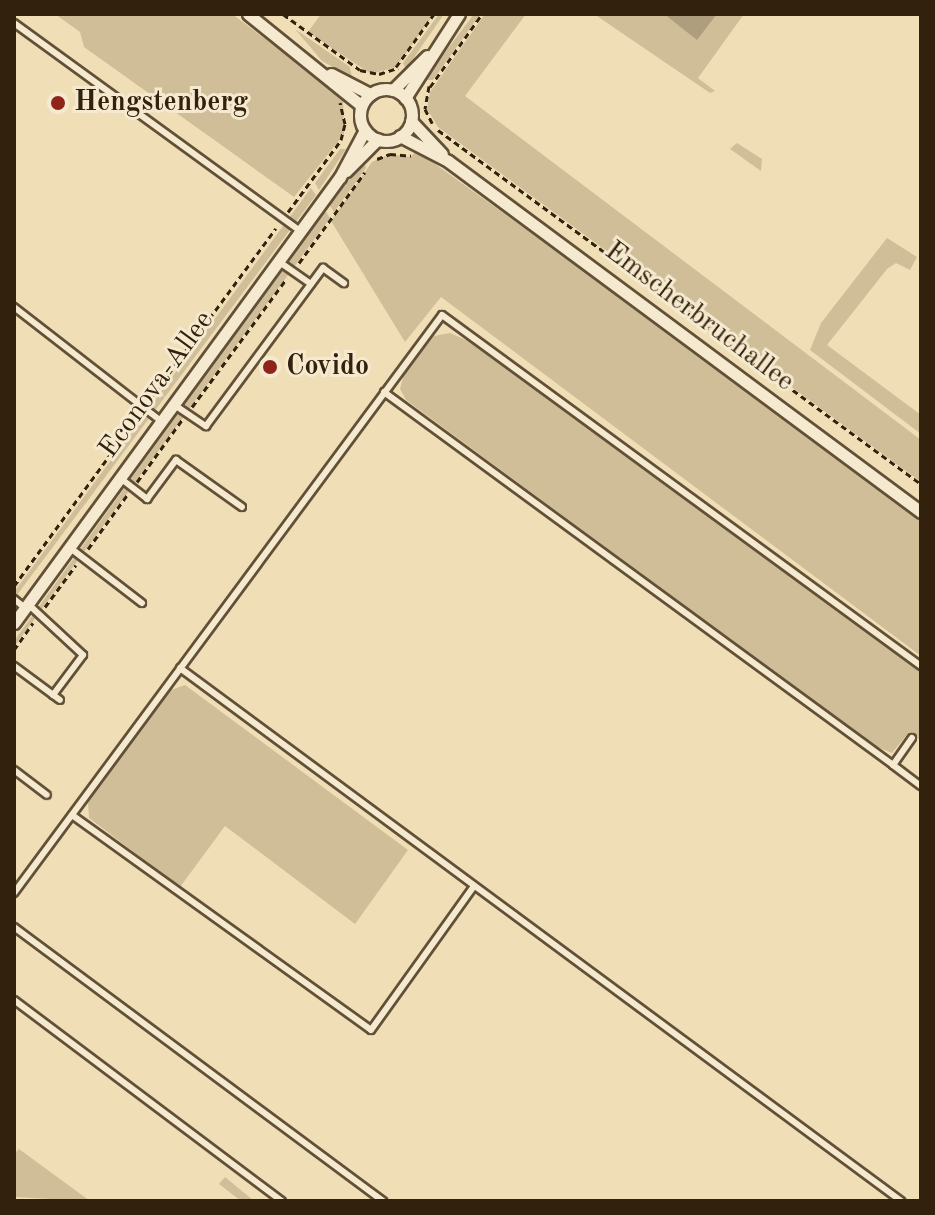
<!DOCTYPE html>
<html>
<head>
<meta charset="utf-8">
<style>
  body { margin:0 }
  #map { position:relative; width:935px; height:1215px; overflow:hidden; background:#f0deb6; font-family:"Old Standard TT",serif }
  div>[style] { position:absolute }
  .green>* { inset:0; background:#d0be99 }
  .water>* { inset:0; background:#af9e7d }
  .path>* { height:3px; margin-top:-1.5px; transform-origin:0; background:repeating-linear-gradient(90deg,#32210d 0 6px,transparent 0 10px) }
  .roads { filter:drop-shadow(2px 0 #625037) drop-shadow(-2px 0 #625037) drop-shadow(0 2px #625037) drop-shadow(0 -2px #625037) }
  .service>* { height:6px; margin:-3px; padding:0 3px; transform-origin:3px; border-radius:3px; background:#f5ead0 }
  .minor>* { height:11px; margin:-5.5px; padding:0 5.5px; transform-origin:5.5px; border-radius:5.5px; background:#f5ead0 }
  .minor>.ring { margin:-5.5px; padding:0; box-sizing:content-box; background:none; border:11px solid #f5ead0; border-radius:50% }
  .dots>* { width:22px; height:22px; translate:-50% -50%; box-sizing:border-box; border:4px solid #f5ead0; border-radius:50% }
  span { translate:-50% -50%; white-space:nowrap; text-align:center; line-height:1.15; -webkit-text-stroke:6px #f5ead0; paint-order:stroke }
  .poi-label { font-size:28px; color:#32210d; font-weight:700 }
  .left { translate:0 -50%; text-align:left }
  .street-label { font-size:28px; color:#32210d }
  .frame { position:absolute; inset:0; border:16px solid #32210d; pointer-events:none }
</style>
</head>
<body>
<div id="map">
  <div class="green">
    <div style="clip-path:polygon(55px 14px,232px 14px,343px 97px,344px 134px,294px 197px,84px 47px,80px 32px)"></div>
    <div style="clip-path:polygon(321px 14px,434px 14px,396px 67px,371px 74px,308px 32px)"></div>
    <div style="clip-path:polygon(439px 14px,444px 14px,406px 69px,403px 63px)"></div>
    <div style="clip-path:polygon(474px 14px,480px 14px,433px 80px,424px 80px)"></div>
    <div style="clip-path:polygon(485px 14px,526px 14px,465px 96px,921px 440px,921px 482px,438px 127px,427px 109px,430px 92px)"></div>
    <div style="clip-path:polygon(594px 14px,664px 14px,697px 39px,717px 14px,744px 14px,698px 78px,715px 91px,710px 93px)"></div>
    <div style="clip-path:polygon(295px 29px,350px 67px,352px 78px,322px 61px)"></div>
    <div style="clip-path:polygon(737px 143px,762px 159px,761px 171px,730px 149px)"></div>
    <div style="clip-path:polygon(340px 149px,346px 149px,319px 190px,315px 183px)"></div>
    <div style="clip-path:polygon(417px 151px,921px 513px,921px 656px,441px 297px,405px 342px,331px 221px,372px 162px,390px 154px,410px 157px)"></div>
    <div style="clip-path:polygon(364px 162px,366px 168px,334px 212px,329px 204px)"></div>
    <div style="clip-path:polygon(311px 188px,316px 195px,14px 599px,14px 592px)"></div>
    <div style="clip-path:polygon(325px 210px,330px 218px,14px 647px,14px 641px)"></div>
    <div style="clip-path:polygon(887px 238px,917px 257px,910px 270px,896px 263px,887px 269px,827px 345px,921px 415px,921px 434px,810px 350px,821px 323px)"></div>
    <div style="clip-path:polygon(450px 333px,482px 347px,921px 670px,921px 741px,909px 732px,892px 753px,875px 746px,406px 400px,400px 389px,404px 374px,434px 336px)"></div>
    <div style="clip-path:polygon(185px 685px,408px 850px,355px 924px,225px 826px,180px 887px,89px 818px,88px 801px,171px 690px)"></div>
    <div style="clip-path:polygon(19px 1149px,90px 1201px,14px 1197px,14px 1154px)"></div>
    <div style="clip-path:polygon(225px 1177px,254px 1201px,241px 1201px,219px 1184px)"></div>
  </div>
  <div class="water">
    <div style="clip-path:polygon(664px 14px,717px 14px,697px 40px)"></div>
  </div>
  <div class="path">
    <div style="left:283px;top:14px;width:95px;rotate:36deg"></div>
    <div style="left:360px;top:70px;width:19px;rotate:12deg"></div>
    <div style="left:379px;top:74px;width:20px;rotate:-18deg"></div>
    <div style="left:396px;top:67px;width:65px;rotate:-54.4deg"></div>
    <div style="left:429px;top:86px;width:23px;rotate:100deg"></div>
    <div style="left:425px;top:109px;width:16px;rotate:63deg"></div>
    <div style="left:430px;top:87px;width:90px;rotate:-54.5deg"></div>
    <div style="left:438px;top:130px;width:599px;rotate:36.24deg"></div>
    <div style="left:377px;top:159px;width:14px;rotate:-21deg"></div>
    <div style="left:390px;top:154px;width:21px;rotate:5deg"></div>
    <div style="left:288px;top:212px;width:89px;rotate:-53.6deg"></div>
    <div style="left:341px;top:140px;width:16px;rotate:-76deg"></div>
    <div style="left:345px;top:124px;width:22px;rotate:-103deg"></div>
    <div style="left:299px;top:263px;width:112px;rotate:-54deg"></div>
    <div style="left:150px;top:399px;width:212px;rotate:-53.6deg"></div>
    <div style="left:192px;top:407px;width:160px;rotate:-53.6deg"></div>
    <div style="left:137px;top:482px;width:77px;rotate:-54deg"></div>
    <div style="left:88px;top:549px;width:68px;rotate:-54deg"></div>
    <div style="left:14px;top:586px;width:212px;rotate:-53.8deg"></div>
    <div style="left:45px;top:607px;width:52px;rotate:-53.6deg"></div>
    <div style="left:14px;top:650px;width:33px;rotate:-55deg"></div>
  </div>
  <div class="roads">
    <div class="service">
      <div style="left:14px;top:23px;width:354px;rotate:36deg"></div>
      <div style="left:278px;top:261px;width:40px;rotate:34.9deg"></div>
      <div style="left:14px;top:307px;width:186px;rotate:37.8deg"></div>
      <div style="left:384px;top:392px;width:631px;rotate:36.23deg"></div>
      <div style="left:893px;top:765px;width:33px;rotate:-55deg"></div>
      <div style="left:173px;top:404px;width:40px;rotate:34deg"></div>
      <div style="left:206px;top:426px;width:197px;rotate:-53.5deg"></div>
      <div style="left:323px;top:268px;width:26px;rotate:36deg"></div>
      <div style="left:119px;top:477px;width:36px;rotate:38deg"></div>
      <div style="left:147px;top:499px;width:49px;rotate:-53.4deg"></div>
      <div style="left:176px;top:460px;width:81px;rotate:35.5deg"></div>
      <div style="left:69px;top:547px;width:92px;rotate:37.5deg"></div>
      <div style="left:14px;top:599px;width:14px;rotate:39deg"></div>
      <div style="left:28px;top:604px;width:75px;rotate:42.8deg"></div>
      <div style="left:83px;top:655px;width:50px;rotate:126.9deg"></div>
      <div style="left:14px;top:666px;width:57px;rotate:36.5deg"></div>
      <div style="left:180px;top:668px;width:897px;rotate:36.47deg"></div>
      <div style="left:893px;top:765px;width:35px;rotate:37deg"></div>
      <div style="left:14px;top:770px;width:41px;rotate:37.1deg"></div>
      <div style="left:72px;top:815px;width:368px;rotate:35.7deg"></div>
      <div style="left:371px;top:1030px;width:177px;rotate:-54.4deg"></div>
      <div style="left:14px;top:893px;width:719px;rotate:-53.48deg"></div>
      <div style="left:442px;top:315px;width:594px;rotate:36.23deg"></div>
      <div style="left:14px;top:927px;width:460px;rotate:36.6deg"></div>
      <div style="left:14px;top:1000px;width:335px;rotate:36.9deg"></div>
    </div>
    <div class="minor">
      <div style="left:248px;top:14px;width:146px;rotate:38.9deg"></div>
      <div style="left:331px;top:74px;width:44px;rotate:27.1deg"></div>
      <div class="ring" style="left:360px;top:89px;width:41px;height:41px"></div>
      <div style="left:393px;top:90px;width:48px;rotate:-45deg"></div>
      <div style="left:405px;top:98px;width:100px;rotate:-57.3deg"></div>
      <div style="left:411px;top:121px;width:45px;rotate:46.8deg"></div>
      <div style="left:400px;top:136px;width:54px;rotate:27.5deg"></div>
      <div style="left:448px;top:161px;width:589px;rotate:36.58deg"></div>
      <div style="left:346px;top:171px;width:45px;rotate:-45deg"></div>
      <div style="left:14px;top:623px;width:552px;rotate:-53.84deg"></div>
      <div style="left:340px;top:177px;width:53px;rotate:-62deg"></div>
    </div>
  </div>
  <div class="dots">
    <div style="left:58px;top:103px;background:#8f2418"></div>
    <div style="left:270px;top:367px;background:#8f2418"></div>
  </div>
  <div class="poi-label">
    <span class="left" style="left:74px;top:103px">Hengstenberg</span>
    <span class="left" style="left:286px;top:367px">Covido</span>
  </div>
  <div class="street-label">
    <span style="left:699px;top:317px;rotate:37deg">Emscherbruchallee</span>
    <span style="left:157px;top:385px;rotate:-54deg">Econova-Allee</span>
  </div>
  <div class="frame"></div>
</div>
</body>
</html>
